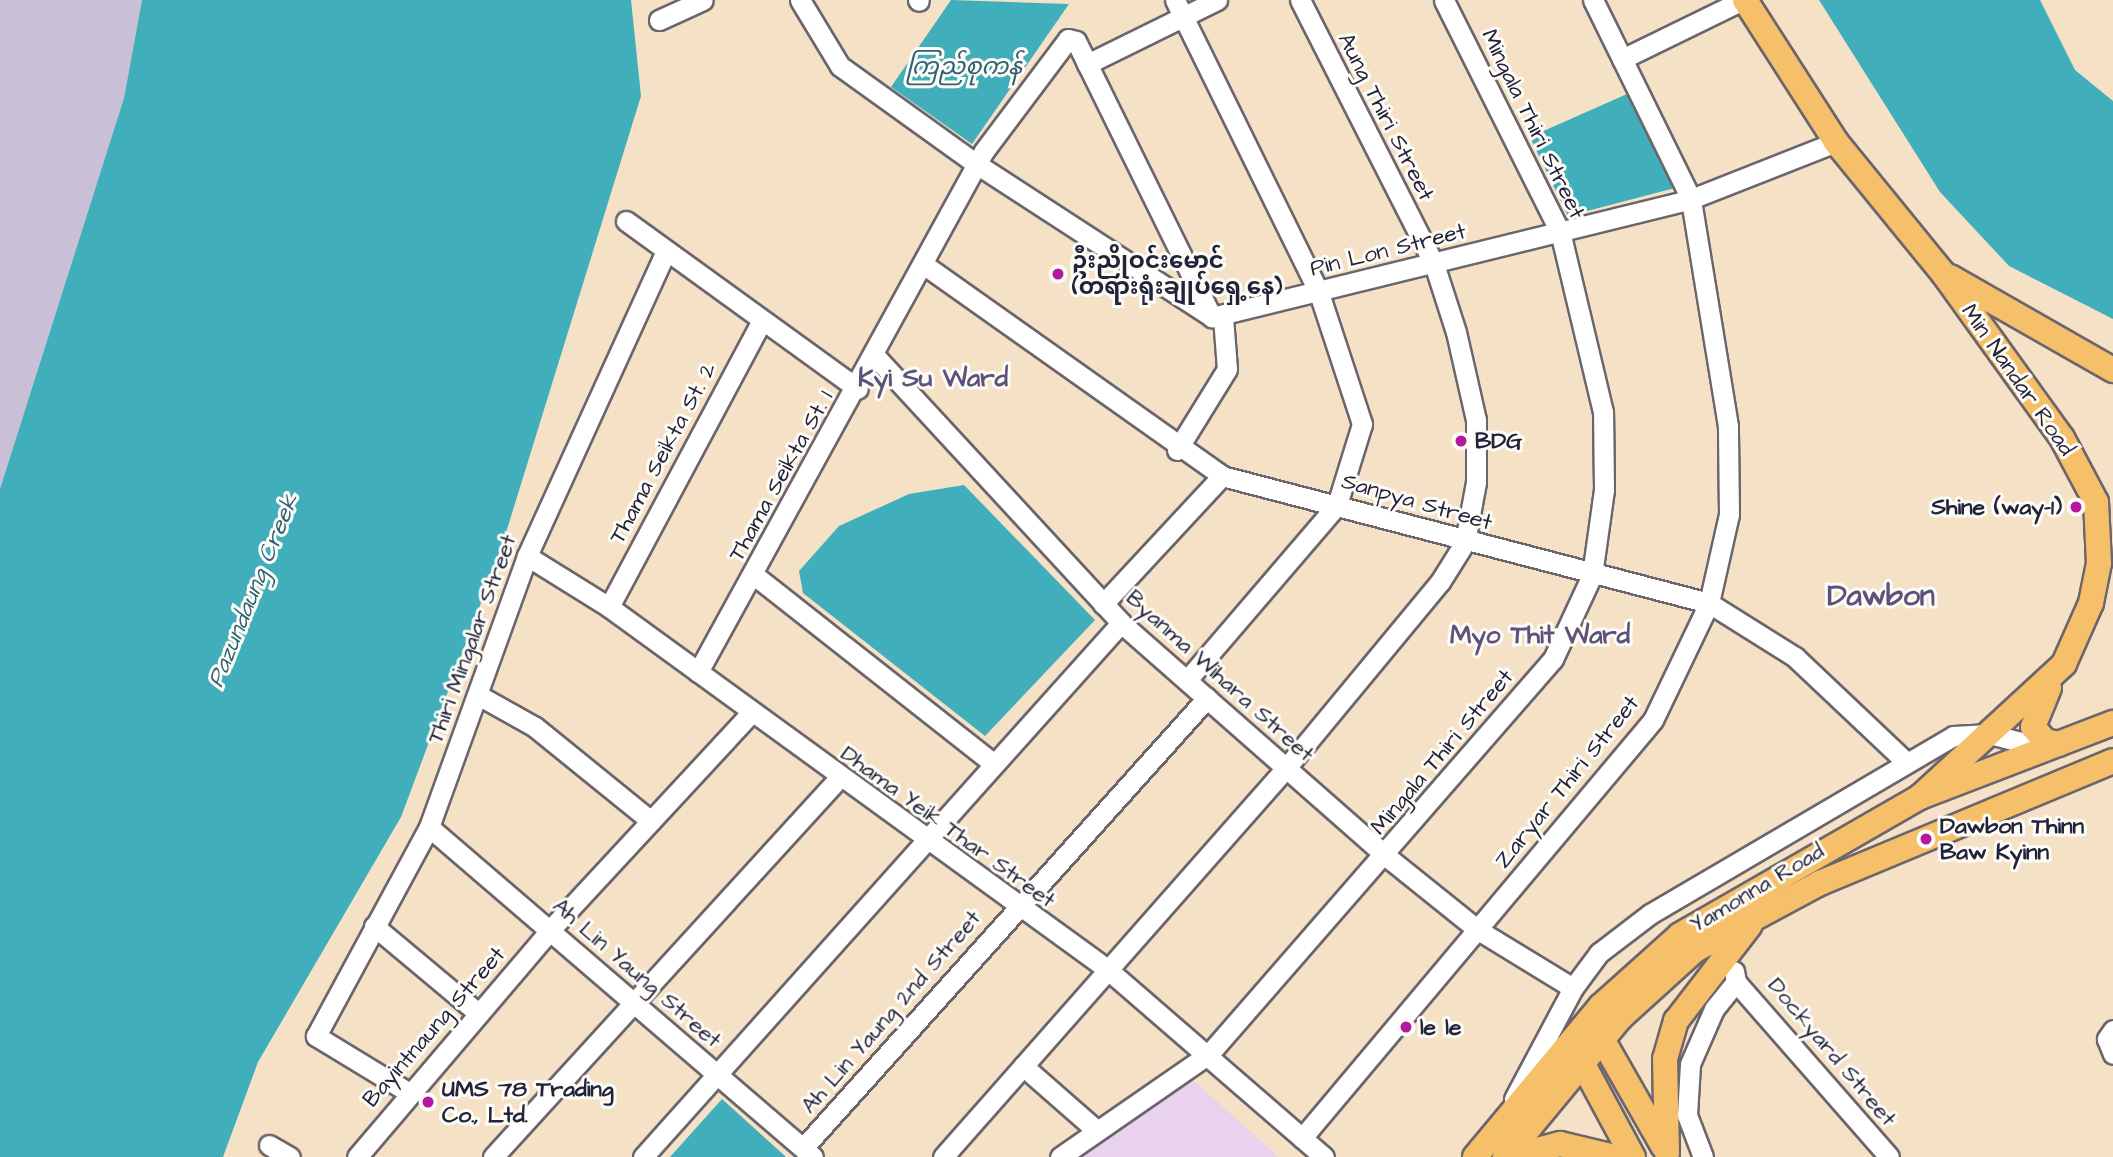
<!DOCTYPE html>
<html>
<head>
<meta charset="utf-8">
<style>
  body { margin:0 }
  #map { position:relative; width:2113px; height:1157px; overflow:hidden; background:#f4e1c6; font-family:"Architects Daughter","Noto Sans Myanmar",sans-serif }
  div>[style] { position:absolute }
  .built>* { inset:0; background:#e9d2ed }
  .industrial>* { inset:0; background:#c9bfd7 }
  .water>* { inset:0; background:#40afbb }
  .roads { filter:drop-shadow(2px 0 #6c656c) drop-shadow(-2px 0 #6c656c) drop-shadow(0 2px #6c656c) drop-shadow(0 -2px #6c656c) }
  .minor>* { height:19px; margin:-9.5px; padding:0 9.5px; transform-origin:9.5px; border-radius:9.5px; background:#fff }
  .major>* { height:24px; margin:-12px; padding:0 12px; transform-origin:12px; border-radius:12px; background:#f6c06b }
  .dots>* { width:19px; height:19px; translate:-50% -50%; box-sizing:border-box; border:4px solid #fdfcf7; border-radius:50% }
  span { translate:-50% -50%; white-space:nowrap; text-align:center; line-height:1.15; -webkit-text-stroke:6px #fdfcf7; paint-order:stroke }
  .street-label { font-size:23px; color:#22223b }
  .poi-label { font-size:23px; color:#22223b; font-weight:700 }
  .left { translate:0 -50%; text-align:left }
  .right { translate:-100% -50%; text-align:right }
  .water-label { font-size:24px; color:#306175; font-style:italic }
  .quarter-label { font-size:26px; color:#5d527b; font-weight:700 }
  .district-label { font-size:30px; color:#5d527b; font-weight:700 }
</style>
</head>
<body>
<div id="map">
  <div class="built">
    <div style="clip-path:polygon(1194px 1081px,1279px 1157px,1073px 1157px,1117px 1123px)"></div>
  </div>
  <div class="industrial">
    <div style="clip-path:polygon(0 0,142px 0,124px 98px,0 489px)"></div>
  </div>
  <div class="water">
    <div style="clip-path:polygon(142px 0,631px 0,641px 96px,500px 552px,401px 817px,258px 1062px,223px 1157px,0 1157px,0 489px,124px 98px)"></div>
    <div style="clip-path:polygon(951px 0,1069px 4px,972px 144px,891px 87px)"></div>
    <div style="clip-path:polygon(1819px 0,2040px 0,2075px 70px,2113px 101px,2113px 319px,2009px 266px,1940px 192px)"></div>
    <div style="clip-path:polygon(1627px 94px,1675px 188px,1568px 216px,1530px 137px)"></div>
    <div style="clip-path:polygon(964px 485px,1095px 620px,985px 736px,803px 593px,799px 571px,839px 526px,909px 494px)"></div>
    <div style="clip-path:polygon(722px 1099px,786px 1157px,670px 1157px)"></div>
  </div>
  <div class="roads">
    <div class="minor">
      <div style="left:800px;top:0;width:77px;rotate:58.8deg"></div>
      <div style="left:840px;top:66px;width:170px;rotate:35.7deg"></div>
      <div style="left:978px;top:165px;width:279px;rotate:33deg"></div>
      <div style="left:1212px;top:317px;width:493px;rotate:-13.8deg"></div>
      <div style="left:1691px;top:199px;width:156px;rotate:-21.5deg"></div>
      <div style="left:918px;top:0;width:1px;rotate:45deg"></div>
      <div style="left:1175px;top:0;width:326px;rotate:63.8deg"></div>
      <div style="left:1319px;top:293px;width:138px;rotate:71.8deg"></div>
      <div style="left:1362px;top:424px;width:85px;rotate:107.2deg"></div>
      <div style="left:1337px;top:505px;width:230px;rotate:130.6deg"></div>
      <div style="left:659px;top:20px;width:48px;rotate:-24.4deg"></div>
      <div style="left:1622px;top:59px;width:135px;rotate:-26deg"></div>
      <div style="left:1087px;top:64px;width:145px;rotate:-26.2deg"></div>
      <div style="left:626px;top:221px;width:286px;rotate:35.9deg"></div>
      <div style="left:923px;top:264px;width:367px;rotate:35.3deg"></div>
      <div style="left:1222px;top:476px;width:503px;rotate:14.62deg"></div>
      <div style="left:1709px;top:603px;width:102px;rotate:32.1deg"></div>
      <div style="left:1795px;top:657px;width:153px;rotate:43.4deg"></div>
      <div style="left:875px;top:356px;width:363px;rotate:47.3deg"></div>
      <div style="left:1121px;top:623px;width:353px;rotate:41.3deg"></div>
      <div style="left:1386px;top:856px;width:118px;rotate:38.8deg"></div>
      <div style="left:1478px;top:930px;width:111px;rotate:31.4deg"></div>
      <div style="left:1177px;top:450px;width:95px;rotate:-58.3deg"></div>
      <div style="left:1227px;top:369px;width:52px;rotate:-94.4deg"></div>
      <div style="left:527px;top:556px;width:97px;rotate:31.9deg"></div>
      <div style="left:609px;top:607px;width:616px;rotate:36.01deg"></div>
      <div style="left:1107px;top:969px;width:287px;rotate:40.9deg"></div>
      <div style="left:754px;top:575px;width:304px;rotate:38.2deg"></div>
      <div style="left:1103px;top:604px;width:175px;rotate:-47.1deg"></div>
      <div style="left:609px;top:607px;width:323px;rotate:-61.9deg"></div>
      <div style="left:698px;top:672px;width:594px;rotate:-61.24deg"></div>
      <div style="left:984px;top:151px;width:140px;rotate:-53.1deg"></div>
      <div style="left:1068px;top:39px;width:8px;rotate:14deg"></div>
      <div style="left:1076px;top:41px;width:308px;rotate:63.8deg"></div>
      <div style="left:478px;top:695px;width:65px;rotate:29.3deg"></div>
      <div style="left:535px;top:727px;width:149px;rotate:39deg"></div>
      <div style="left:429px;top:827px;width:506px;rotate:40.67deg"></div>
      <div style="left:374px;top:926px;width:136px;rotate:39.9deg"></div>
      <div style="left:1736px;top:982px;width:232px;rotate:48.8deg"></div>
      <div style="left:2113px;top:1030px;width:11px;rotate:124deg"></div>
      <div style="left:2107px;top:1039px;width:16px;rotate:68deg"></div>
      <div style="left:1023px;top:1066px;width:96px;rotate:41.2deg"></div>
      <div style="left:408px;top:1092px;width:108px;rotate:-148.7deg"></div>
      <div style="left:316px;top:1036px;width:238px;rotate:-61.6deg"></div>
      <div style="left:429px;top:827px;width:288px;rotate:-70.1deg"></div>
      <div style="left:527px;top:556px;width:335px;rotate:-65.5deg"></div>
      <div style="left:1514px;top:1099px;width:126px;rotate:-62deg"></div>
      <div style="left:1573px;top:988px;width:44px;rotate:-53.4deg"></div>
      <div style="left:1599px;top:953px;width:64px;rotate:-37.4deg"></div>
      <div style="left:1650px;top:914px;width:351px;rotate:-30.4deg"></div>
      <div style="left:1953px;top:736px;width:37px;rotate:-3deg"></div>
      <div style="left:1990px;top:734px;width:59px;rotate:14.7deg"></div>
      <div style="left:1302px;top:1138px;width:546px;rotate:-49.98deg"></div>
      <div style="left:1653px;top:720px;width:130px;rotate:-64.4deg"></div>
      <div style="left:1709px;top:603px;width:91px;rotate:-77.3deg"></div>
      <div style="left:1729px;top:514px;width:88px;rotate:-90.7deg"></div>
      <div style="left:1728px;top:426px;width:230px;rotate:-99.3deg"></div>
      <div style="left:1691px;top:199px;width:222px;rotate:-116.2deg"></div>
      <div style="left:269px;top:1145px;width:24px;rotate:30deg"></div>
      <div style="left:803px;top:1148px;width:605px;rotate:-48.08deg"></div>
      <div style="left:357px;top:1157px;width:298px;rotate:-49.6deg"></div>
      <div style="left:550px;top:930px;width:297px;rotate:-47.2deg"></div>
      <div style="left:493px;top:1157px;width:513px;rotate:-47.61deg"></div>
      <div style="left:643px;top:1157px;width:717px;rotate:-48.17deg"></div>
      <div style="left:943px;top:1157px;width:519px;rotate:-48.6deg"></div>
      <div style="left:1286px;top:768px;width:241px;rotate:-50.4deg"></div>
      <div style="left:1440px;top:582px;width:47px;rotate:-58deg"></div>
      <div style="left:1465px;top:542px;width:61px;rotate:-79.6deg"></div>
      <div style="left:1476px;top:482px;width:62px;rotate:-90deg"></div>
      <div style="left:1476px;top:420px;width:90px;rotate:-102.8deg"></div>
      <div style="left:1456px;top:332px;width:71px;rotate:-107.9deg"></div>
      <div style="left:1434px;top:264px;width:296px;rotate:-116.9deg"></div>
      <div style="left:1060px;top:1157px;width:181px;rotate:-34.7deg"></div>
      <div style="left:1209px;top:1054px;width:524px;rotate:-48.95deg"></div>
      <div style="left:1553px;top:659px;width:93px;rotate:-65.1deg"></div>
      <div style="left:1592px;top:575px;width:86px;rotate:-82deg"></div>
      <div style="left:1604px;top:490px;width:78px;rotate:-90.7deg"></div>
      <div style="left:1603px;top:412px;width:185px;rotate:-103.4deg"></div>
      <div style="left:1560px;top:232px;width:259px;rotate:-116.6deg"></div>
      <div style="left:1703px;top:1157px;width:45px;rotate:-110.9deg"></div>
      <div style="left:1687px;top:1115px;width:51px;rotate:-86.6deg"></div>
      <div style="left:1690px;top:1064px;width:60px;rotate:-66.4deg"></div>
      <div style="left:1714px;top:1009px;width:35px;rotate:-51deg"></div>
      <div style="left:1736px;top:982px;width:11px;rotate:-100deg"></div>
    </div>
    <div class="major">
      <div style="left:1745px;top:0;width:169px;rotate:57.3deg"></div>
      <div style="left:1836px;top:142px;width:169px;rotate:50.8deg"></div>
      <div style="left:1943px;top:273px;width:203px;rotate:54.2deg"></div>
      <div style="left:2062px;top:438px;width:72px;rotate:62deg"></div>
      <div style="left:2096px;top:502px;width:61px;rotate:87.2deg"></div>
      <div style="left:2099px;top:563px;width:41px;rotate:101.3deg"></div>
      <div style="left:2091px;top:603px;width:67px;rotate:113.9deg"></div>
      <div style="left:2064px;top:664px;width:196px;rotate:137.3deg"></div>
      <div style="left:1950px;top:277px;width:188px;rotate:29.7deg"></div>
      <div style="left:2049px;top:688px;width:42px;rotate:112.3deg"></div>
      <div style="left:2033px;top:727px;width:18px;rotate:49deg"></div>
      <div style="left:2045px;top:741px;width:14px;rotate:12deg"></div>
      <div style="left:1598px;top:1032px;width:131px;rotate:60.3deg"></div>
      <div style="left:1578px;top:1055px;width:116px;rotate:61.7deg"></div>
      <div style="left:1667px;top:1153px;width:94px;rotate:-91.2deg"></div>
      <div style="left:1665px;top:1059px;width:40px;rotate:-74deg"></div>
      <div style="left:1676px;top:1021px;width:121px;rotate:-52.4deg"></div>
      <div style="left:1475px;top:1157px;width:197px;rotate:-50.2deg"></div>
      <div style="left:1601px;top:1006px;width:106px;rotate:-41.9deg"></div>
      <div style="left:1680px;top:935px;width:277px;rotate:-29.9deg"></div>
      <div style="left:1920px;top:797px;width:207px;rotate:-21deg"></div>
      <div style="left:1505px;top:1157px;width:182px;rotate:-50.4deg"></div>
      <div style="left:1621px;top:1017px;width:100px;rotate:-42.2deg"></div>
      <div style="left:1695px;top:950px;width:142px;rotate:-28.2deg"></div>
      <div style="left:1820px;top:883px;width:317px;rotate:-22.6deg"></div>
      <div style="left:1511px;top:1157px;width:51px;rotate:-14.9deg"></div>
      <div style="left:1560px;top:1144px;width:57px;rotate:13.3deg"></div>
    </div>
  </div>
  <div class="dots">
    <div style="left:1058px;top:274px;background:#b5179e"></div>
    <div style="left:1461px;top:441px;background:#b5179e"></div>
    <div style="left:2076px;top:507px;background:#b5179e"></div>
    <div style="left:1926px;top:839px;background:#b5179e"></div>
    <div style="left:1406px;top:1027px;background:#b5179e"></div>
    <div style="left:428px;top:1102px;background:#b5179e"></div>
  </div>
  <div class="street-label">
    <span style="left:1386px;top:117px;rotate:63deg">Aung Thiri Street</span>
    <span style="left:1533px;top:124px;rotate:64deg">Mingala Thiri Street</span>
    <span style="left:1388px;top:250px;rotate:-14deg">Pin Lon Street</span>
    <span style="left:2018px;top:380px;rotate:55deg">Min Nandar Road</span>
    <span style="left:663px;top:453px;rotate:-62deg">Thama Seikta St. 2</span>
    <span style="left:781px;top:476px;rotate:-61deg">Thama Seikta St. 1</span>
    <span style="left:1417px;top:502px;rotate:16deg">Sanpya Street</span>
    <span style="left:472px;top:639px;rotate:-70deg">Thiri Mingalar Street</span>
    <span style="left:1220px;top:676px;rotate:42deg">Byanma Wihara Street</span>
    <span style="left:1442px;top:752px;rotate:-50deg">Mingala Thiri Street</span>
    <span style="left:1567px;top:782px;rotate:-51deg">Zaryar Thiri Street</span>
    <span style="left:948px;top:827px;rotate:36deg">Dhama Yeik Thar Street</span>
    <span style="left:1757px;top:888px;rotate:-31deg">Yamonna Road</span>
    <span style="left:637px;top:973px;rotate:41deg">Ah Lin Yaung Street</span>
    <span style="left:891px;top:1012px;rotate:-49deg">Ah Lin Yaung 2nd Street</span>
    <span style="left:434px;top:1027px;rotate:-49deg">Bayintnaung Street</span>
    <span style="left:1832px;top:1052px;rotate:50deg">Dockyard Street</span>
  </div>
  <div class="poi-label">
    <span class="left" style="left:1072px;top:274px">ဦးညိုဝင်းမောင်<br>(တရားရုံးချုပ်ရှေ့နေ)</span>
    <span class="left" style="left:1475px;top:441px">BDG</span>
    <span class="right" style="left:2062px;top:507px">Shine (way-1)</span>
    <span class="left" style="left:1940px;top:839px">Dawbon Thinn<br>Baw Kyinn</span>
    <span class="left" style="left:1420px;top:1027px">le le</span>
    <span class="left" style="left:442px;top:1102px">UMS 78 Trading<br>Co., Ltd.</span>
  </div>
  <div class="water-label">
    <span style="left:964px;top:68px">ကြည်စုကန်</span>
    <span style="left:254px;top:591px;rotate:-68deg">Pazundaung Creek</span>
  </div>
  <div class="quarter-label">
    <span style="left:933px;top:379px">Kyi Su Ward</span>
    <span style="left:1540px;top:636px">Myo Thit Ward</span>
  </div>
  <div class="district-label">
    <span style="left:1881px;top:596px">Dawbon</span>
  </div>
</div>
</body>
</html>
